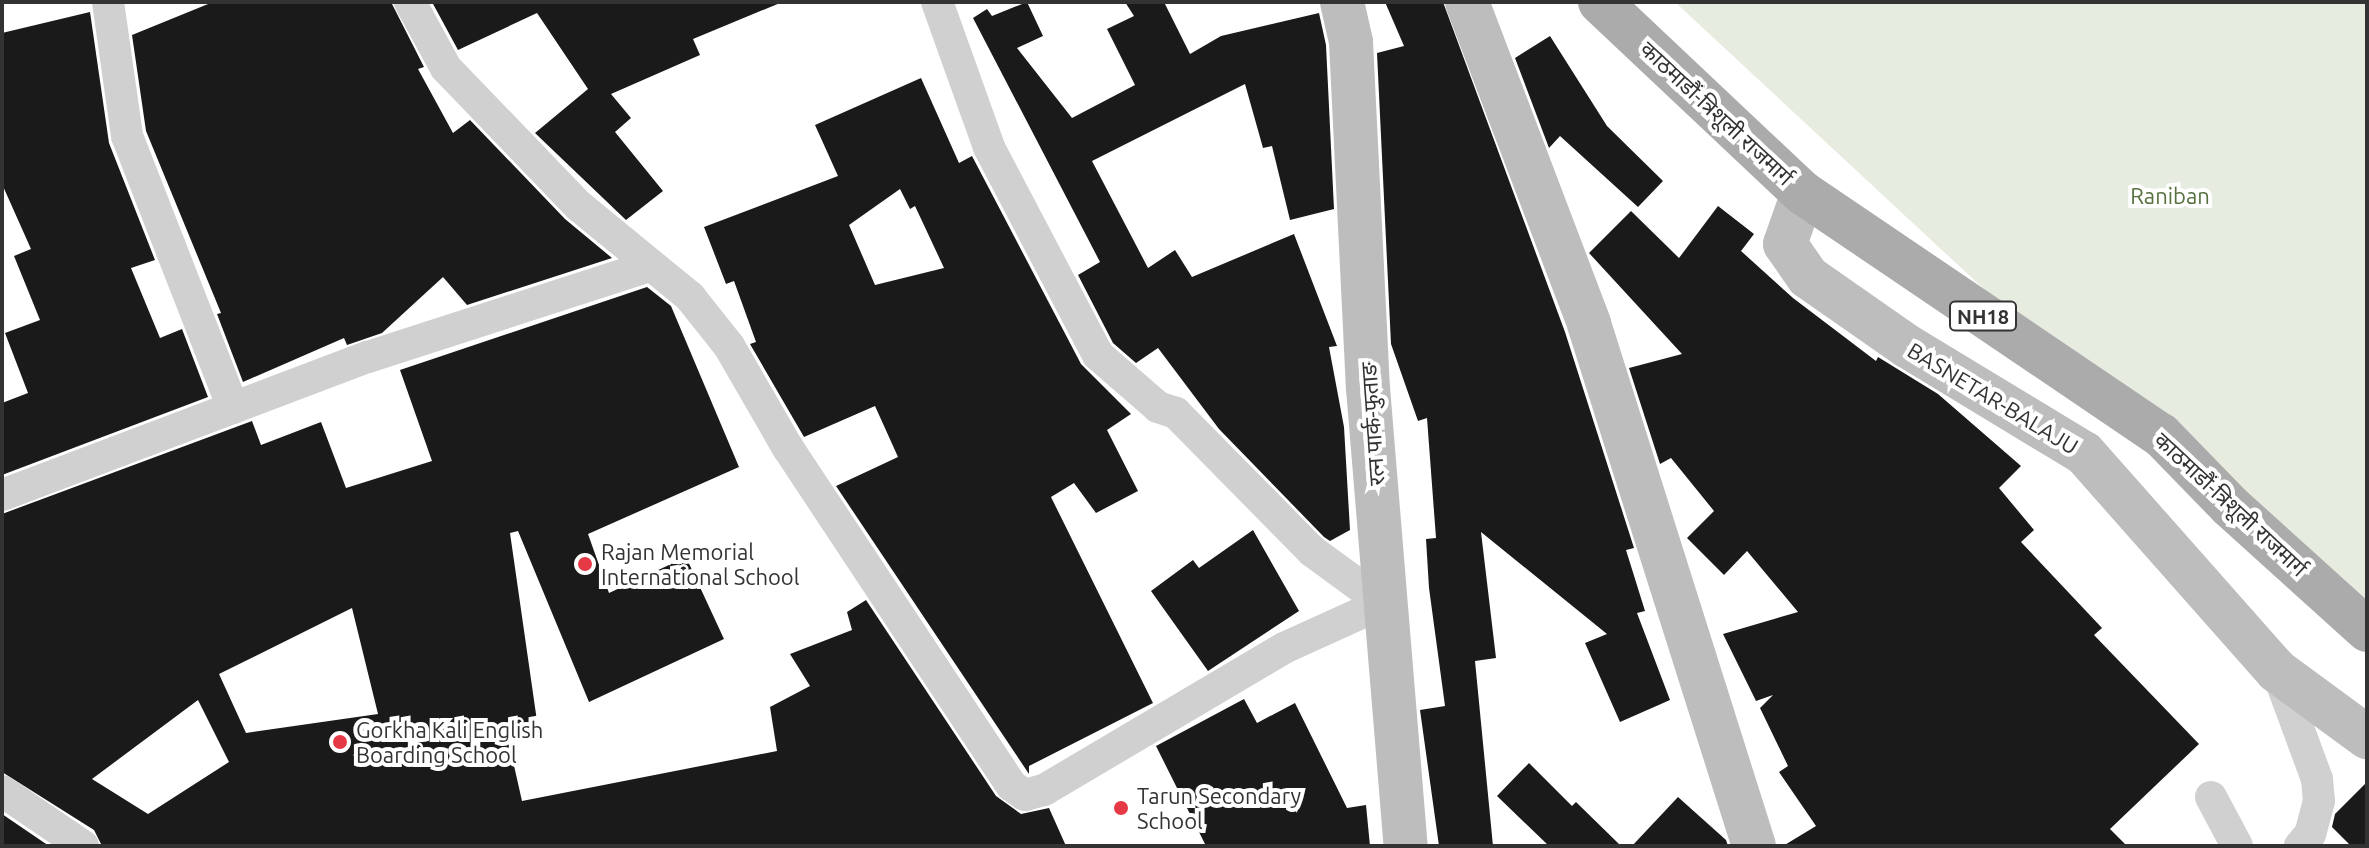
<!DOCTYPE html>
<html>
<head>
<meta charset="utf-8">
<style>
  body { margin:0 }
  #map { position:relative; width:2369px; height:848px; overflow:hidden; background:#fff; font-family:Ubuntu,"Noto Sans Devanagari",sans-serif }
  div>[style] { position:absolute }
  .green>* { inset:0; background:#e6ecdf }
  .building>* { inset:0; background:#1a1a1a }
  .street>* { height:32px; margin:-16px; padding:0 16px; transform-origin:16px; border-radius:16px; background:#d0d0d0 }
  .secondary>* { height:44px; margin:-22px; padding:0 22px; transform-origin:22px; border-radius:22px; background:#bdbdbd }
  .primary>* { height:44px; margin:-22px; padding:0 22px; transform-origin:22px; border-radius:22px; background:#ababab }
  .dots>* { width:22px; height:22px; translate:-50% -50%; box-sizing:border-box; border:4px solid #fff; border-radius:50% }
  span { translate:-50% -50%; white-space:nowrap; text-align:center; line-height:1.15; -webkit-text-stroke:8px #fff; paint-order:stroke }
  .shield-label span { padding:2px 6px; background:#fff; border:2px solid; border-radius:6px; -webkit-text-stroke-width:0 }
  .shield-label { font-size:20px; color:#333; font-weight:700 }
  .street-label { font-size:22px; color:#333 }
  .park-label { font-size:22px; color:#56703f }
  .poi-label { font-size:22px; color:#333 }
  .left { translate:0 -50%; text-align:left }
  .frame { position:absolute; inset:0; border:4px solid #333; pointer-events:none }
</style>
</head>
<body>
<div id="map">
  <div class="green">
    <div style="clip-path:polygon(1675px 2px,2367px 2px,2367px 645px)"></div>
  </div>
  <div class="building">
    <div style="clip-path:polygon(213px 2px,391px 2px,424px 67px,418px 69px,453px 133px,470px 120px,565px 219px,612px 258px,467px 305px,443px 277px,382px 333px,347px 345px,344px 338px,243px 382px,217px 314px,221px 313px,146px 131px,132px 35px)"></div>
    <div style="clip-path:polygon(432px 2px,780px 2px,780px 3px,693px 39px,700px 55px,611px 94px,631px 118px,615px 132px,663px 191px,626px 220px,535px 133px,588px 89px,537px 13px,458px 50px)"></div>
    <div style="clip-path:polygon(1027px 2px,1043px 36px,1017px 48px,1072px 118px,1135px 85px,1107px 29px,1134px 16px,1125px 2px,1164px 2px,1190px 54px,1221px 36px,1319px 13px,1326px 45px,1334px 209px,1290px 220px,1272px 146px,1263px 148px,1245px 84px,1092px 161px,1148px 268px,1175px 250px,1192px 277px,1294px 234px,1337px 346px,1329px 347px,1344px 427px,1350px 530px,1330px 541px,1324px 537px,1219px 429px,1158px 348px,1136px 363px,1113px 343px,1078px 275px,1100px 262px,973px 18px,987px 9px,992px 16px)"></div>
    <div style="clip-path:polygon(1385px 2px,1443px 2px,1565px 332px,1634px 548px,1626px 550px,1645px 611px,1637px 613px,1670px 700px,1620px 722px,1585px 643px,1607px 634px,1481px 532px,1496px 658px,1475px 661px,1493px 846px,1439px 846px,1420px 710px,1445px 706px,1429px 588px,1426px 539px,1436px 538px,1427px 418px,1418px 421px,1391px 344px,1377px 53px,1404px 46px)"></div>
    <div style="clip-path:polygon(90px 12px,109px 143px,155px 260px,131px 268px,160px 338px,182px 329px,208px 397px,2px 475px,2px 403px,28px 393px,5px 333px,40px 320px,14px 256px,31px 249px,2px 184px,2px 33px)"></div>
    <div style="clip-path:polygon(1550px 36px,1607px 126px,1663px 181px,1638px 207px,1560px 136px,1549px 148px,1515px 58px)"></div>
    <div style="clip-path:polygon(evenodd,921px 78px,959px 163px,972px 156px,1081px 364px,1131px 414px,1107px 430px,1138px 491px,1096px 513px,1074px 483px,1051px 497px,1153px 703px,1029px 766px,1029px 774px,836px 486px,898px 457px,875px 406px,804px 437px,750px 344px,756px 342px,734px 281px,726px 284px,704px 227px,838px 176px,815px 125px,921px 78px,900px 189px,910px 209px,915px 206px,944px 268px,875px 285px,849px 225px,900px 189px)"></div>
    <div style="clip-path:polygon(1718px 206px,1754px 234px,1741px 251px,1793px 298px,1876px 361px,1878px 357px,1938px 394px,2021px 466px,1999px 488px,2034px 530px,2021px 542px,2102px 628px,2094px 635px,2199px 744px,2110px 829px,2127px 846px,1783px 846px,1816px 826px,1779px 772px,1788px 766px,1760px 708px,1773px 695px,1756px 701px,1723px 634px,1798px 612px,1747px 551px,1724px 575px,1687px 538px,1714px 511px,1671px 458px,1660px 464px,1629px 368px,1682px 354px,1589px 253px,1631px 211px,1679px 258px)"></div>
    <div style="clip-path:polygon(evenodd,647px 287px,671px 306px,739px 467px,588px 534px,609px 593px,686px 557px,724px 639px,589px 702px,518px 531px,510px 533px,539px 735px,508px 739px,522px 801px,777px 751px,770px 707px,810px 686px,790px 654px,852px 630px,847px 612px,866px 600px,996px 796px,1021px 814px,1049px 808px,1066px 846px,102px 846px,94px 830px,2px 772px,2px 514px,252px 421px,261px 445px,321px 422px,346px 488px,432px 461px,400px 370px,647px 287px,352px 608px,378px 714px,246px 733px,219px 674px,352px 608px,647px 287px,198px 700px,229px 762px,148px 814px,92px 779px,198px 700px)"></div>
    <div style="clip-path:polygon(1253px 530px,1299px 611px,1208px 671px,1151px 591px,1193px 560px,1199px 568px)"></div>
    <div style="clip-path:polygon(1244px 699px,1257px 723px,1295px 703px,1347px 808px,1366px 805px,1370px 846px,1206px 846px,1156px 746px)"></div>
    <div style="clip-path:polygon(1529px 763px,1572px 806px,1576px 802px,1621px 846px,1549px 846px,1497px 796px)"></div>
    <div style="clip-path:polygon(2367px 782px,2367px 846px,2351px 846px,2332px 827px,2335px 814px)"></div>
    <div style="clip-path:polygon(1678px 797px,1726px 840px,1728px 846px,1632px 846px)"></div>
    <div style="clip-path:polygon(2px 814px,49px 846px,2px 846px)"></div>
  </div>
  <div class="street">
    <div style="left:108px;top:2px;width:135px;rotate:81.9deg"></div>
    <div style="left:127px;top:136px;width:292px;rotate:68.7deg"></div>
    <div style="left:410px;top:2px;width:75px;rotate:61.4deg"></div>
    <div style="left:446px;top:68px;width:192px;rotate:46.1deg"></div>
    <div style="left:579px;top:206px;width:144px;rotate:39.3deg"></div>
    <div style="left:690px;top:297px;width:63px;rotate:51.5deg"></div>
    <div style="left:729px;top:346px;width:118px;rotate:60deg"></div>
    <div style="left:788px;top:448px;width:405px;rotate:56.5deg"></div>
    <div style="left:1012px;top:786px;width:16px;rotate:35deg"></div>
    <div style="left:1025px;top:795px;width:20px;rotate:-15deg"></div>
    <div style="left:1044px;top:790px;width:279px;rotate:-30.6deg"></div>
    <div style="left:1284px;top:648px;width:109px;rotate:-24.4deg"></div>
    <div style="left:1383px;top:603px;width:88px;rotate:-143.8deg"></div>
    <div style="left:1312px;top:551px;width:194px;rotate:-134.6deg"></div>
    <div style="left:1176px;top:413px;width:19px;rotate:-162deg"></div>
    <div style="left:1158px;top:407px;width:79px;rotate:-139.1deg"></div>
    <div style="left:1098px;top:355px;width:235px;rotate:-117.7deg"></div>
    <div style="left:989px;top:147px;width:154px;rotate:-109.7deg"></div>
    <div style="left:2px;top:495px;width:391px;rotate:-20.7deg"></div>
    <div style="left:368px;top:357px;width:295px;rotate:-17.9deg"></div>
    <div style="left:2277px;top:671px;width:115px;rotate:69.7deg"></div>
    <div style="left:2317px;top:779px;width:22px;rotate:85deg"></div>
    <div style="left:2319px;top:801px;width:34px;rotate:105deg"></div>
    <div style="left:2310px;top:834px;width:16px;rotate:130deg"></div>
    <div style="left:2px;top:791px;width:98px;rotate:34.2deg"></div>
    <div style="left:2211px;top:797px;width:55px;rotate:62deg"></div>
  </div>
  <div class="secondary">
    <div style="left:1342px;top:2px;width:41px;rotate:77.3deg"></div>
    <div style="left:1351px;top:42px;width:346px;rotate:87.2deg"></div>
    <div style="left:1368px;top:388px;width:460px;rotate:85.3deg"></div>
    <div style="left:1467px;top:2px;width:344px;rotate:69.2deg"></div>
    <div style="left:1589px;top:324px;width:547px;rotate:72.46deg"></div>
    <div style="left:1803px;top:193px;width:54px;rotate:109.4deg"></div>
    <div style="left:1785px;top:244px;width:40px;rotate:55.1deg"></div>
    <div style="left:1808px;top:277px;width:121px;rotate:34.9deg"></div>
    <div style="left:1907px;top:346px;width:207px;rotate:31.2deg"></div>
    <div style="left:2084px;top:453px;width:291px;rotate:48.5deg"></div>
    <div style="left:2277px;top:671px;width:112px;rotate:36.3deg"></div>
  </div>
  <div class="primary">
    <div style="left:1600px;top:2px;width:279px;rotate:43.3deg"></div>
    <div style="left:1803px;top:193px;width:432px;rotate:34.1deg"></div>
    <div style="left:2161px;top:435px;width:99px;rotate:45.8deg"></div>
    <div style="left:2230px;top:506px;width:185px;rotate:42.1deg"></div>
  </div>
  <div class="dots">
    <div style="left:585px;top:564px;background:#e63946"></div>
    <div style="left:340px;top:742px;background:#e63946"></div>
    <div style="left:1121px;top:808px;background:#e63946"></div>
  </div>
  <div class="shield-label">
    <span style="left:1983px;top:316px">NH18</span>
  </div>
  <div class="street-label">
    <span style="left:1717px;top:113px;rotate:43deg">काठमाडौं-त्रिशूली राजमार्ग</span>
    <span style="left:1993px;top:398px;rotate:31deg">BASNETAR-BALAJU</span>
    <span style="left:1372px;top:424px;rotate:-94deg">रत्न पार्क-फुताङ</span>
    <span style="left:2231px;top:504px;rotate:43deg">काठमाडौं-त्रिशूली राजमार्ग</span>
  </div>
  <div class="park-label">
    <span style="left:2170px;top:196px">Raniban</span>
  </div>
  <div class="poi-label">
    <span class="left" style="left:601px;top:564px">Rajan Memorial<br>International School</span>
    <span class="left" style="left:356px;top:742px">Gorkha Kali English<br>Boarding School</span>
    <span class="left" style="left:1137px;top:808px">Tarun Secondary<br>School</span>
  </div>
  <div class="frame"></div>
</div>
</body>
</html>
